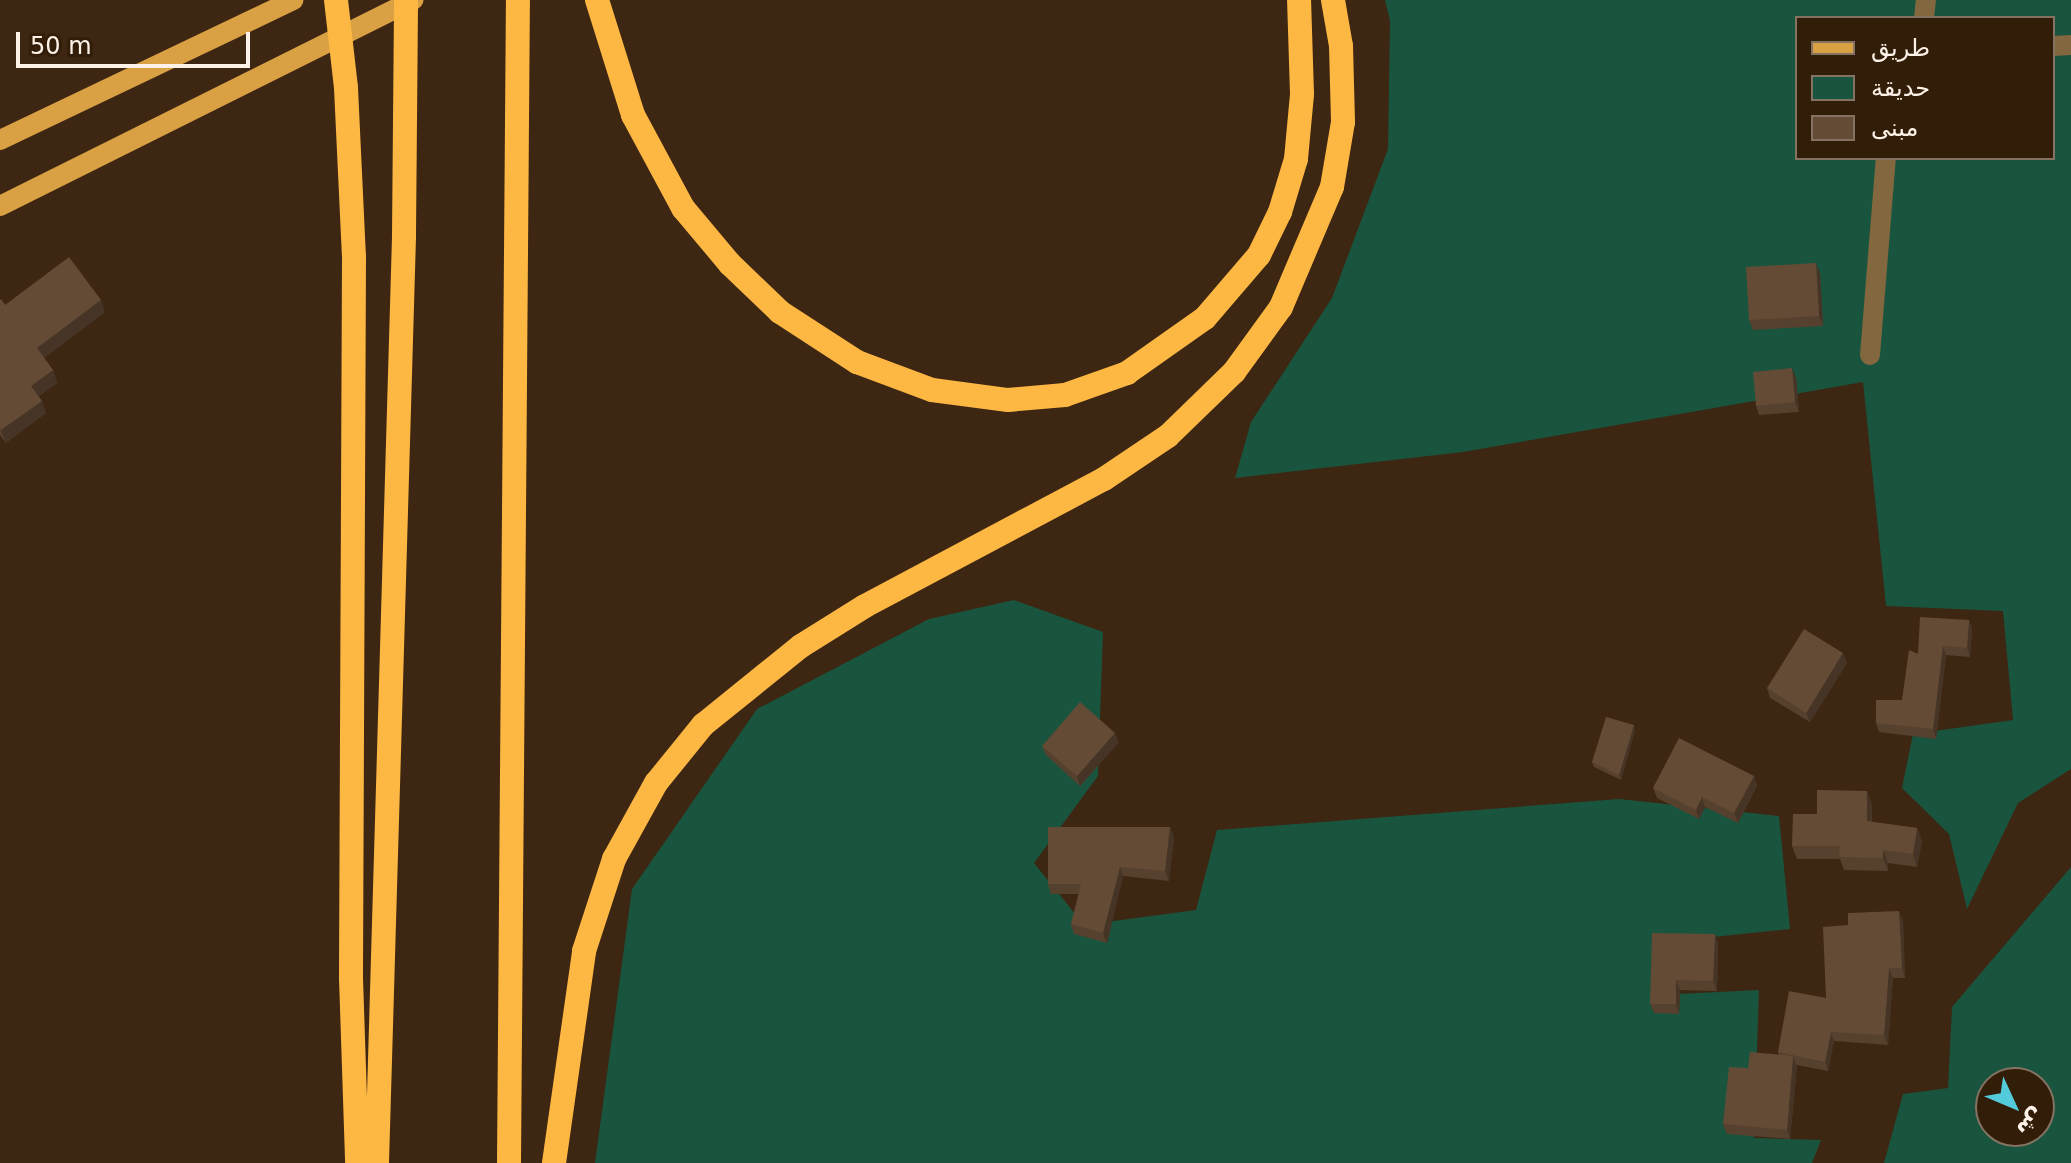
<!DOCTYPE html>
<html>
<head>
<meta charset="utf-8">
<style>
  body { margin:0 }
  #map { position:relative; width:2071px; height:1163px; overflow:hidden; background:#3d2612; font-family:"DejaVu Sans","Noto Naskh Arabic",sans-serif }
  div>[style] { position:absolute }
  .green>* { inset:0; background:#19543e }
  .street>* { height:20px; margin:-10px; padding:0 10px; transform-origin:10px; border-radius:10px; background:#83673e }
  .primary>* { height:20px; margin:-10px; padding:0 10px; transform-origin:10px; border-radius:10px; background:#daa044 }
  .highway>* { height:24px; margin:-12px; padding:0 12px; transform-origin:12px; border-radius:12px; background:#fdb743 }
  .wall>* { inset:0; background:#56402e }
  .shaded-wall>* { inset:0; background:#463426 }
  .building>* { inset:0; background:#644b36 }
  span { translate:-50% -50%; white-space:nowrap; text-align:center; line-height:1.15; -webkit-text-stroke:6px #321d08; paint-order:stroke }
  .legend { position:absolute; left:1795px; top:16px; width:260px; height:144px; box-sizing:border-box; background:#321d08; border:2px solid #847262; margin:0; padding:10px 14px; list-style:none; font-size:24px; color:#fef2e8 }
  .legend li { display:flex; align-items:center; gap:16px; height:40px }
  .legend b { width:40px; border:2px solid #847262 }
  .north { position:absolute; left:1975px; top:1067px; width:80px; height:80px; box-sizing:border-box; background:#321d08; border:2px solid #847262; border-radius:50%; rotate:134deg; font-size:22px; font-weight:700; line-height:32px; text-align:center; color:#fef2e8 }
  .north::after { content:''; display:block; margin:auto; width:28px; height:36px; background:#53cbda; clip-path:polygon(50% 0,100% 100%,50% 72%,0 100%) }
  .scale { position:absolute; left:16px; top:32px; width:234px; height:36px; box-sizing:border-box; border:4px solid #fef2e8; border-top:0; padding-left:10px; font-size:24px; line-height:28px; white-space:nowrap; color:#fef2e8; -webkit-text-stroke:6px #321d08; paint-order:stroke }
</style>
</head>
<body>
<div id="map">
  <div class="green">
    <div style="clip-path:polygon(evenodd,1385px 0,2071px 0,2071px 769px,2018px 803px,1967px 909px,1949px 834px,1902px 788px,1913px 734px,2013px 720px,2003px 611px,1886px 606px,1863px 382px,1463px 452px,1235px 478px,1251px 422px,1332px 298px,1388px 149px,1390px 21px,1385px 0,1797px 18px,2053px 18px,2053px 158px,1797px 158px,1797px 18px)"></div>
    <div style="clip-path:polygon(1014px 600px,1103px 632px,1098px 776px,1034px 863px,1084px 925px,1196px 910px,1217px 830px,1619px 799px,1779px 816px,1790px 929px,1675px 941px,1677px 994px,1759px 990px,1754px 1138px,1821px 1140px,1812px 1163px,595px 1163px,632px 889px,757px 709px,929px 619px)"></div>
    <div style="clip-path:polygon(evenodd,2071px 867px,2071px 1163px,1884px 1163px,1903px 1094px,1948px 1088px,1952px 1007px,2071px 867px,2039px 1083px,2039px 1131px,1991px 1131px,1991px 1083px,2039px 1083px)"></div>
  </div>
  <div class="street">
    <div style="left:1924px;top:18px;width:18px;rotate:-84deg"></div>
    <div style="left:2053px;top:46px;width:18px;rotate:-3deg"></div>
    <div style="left:1870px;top:355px;width:198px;rotate:-85.4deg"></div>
  </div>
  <div class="primary">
    <div style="left:0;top:140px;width:325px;rotate:-25.5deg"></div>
    <div style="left:0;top:206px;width:462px;rotate:-26.5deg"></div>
  </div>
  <div class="highway">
    <div style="left:336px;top:0;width:89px;rotate:83.5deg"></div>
    <div style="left:346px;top:88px;width:169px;rotate:87.3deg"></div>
    <div style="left:354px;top:257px;width:721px;rotate:90.24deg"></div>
    <div style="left:351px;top:978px;width:185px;rotate:88.1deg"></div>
    <div style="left:597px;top:0;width:121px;rotate:72.6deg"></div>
    <div style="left:633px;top:115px;width:106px;rotate:61.7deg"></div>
    <div style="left:683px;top:208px;width:73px;rotate:50deg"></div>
    <div style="left:730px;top:264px;width:69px;rotate:43.8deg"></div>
    <div style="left:780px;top:312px;width:92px;rotate:33deg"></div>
    <div style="left:857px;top:362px;width:80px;rotate:20.5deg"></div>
    <div style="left:932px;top:390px;width:77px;rotate:7.5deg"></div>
    <div style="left:1008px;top:400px;width:57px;rotate:-5deg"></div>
    <div style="left:1065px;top:395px;width:66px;rotate:-19.5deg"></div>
    <div style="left:1127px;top:373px;width:95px;rotate:-35.2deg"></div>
    <div style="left:1205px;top:318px;width:83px;rotate:-49.4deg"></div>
    <div style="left:1259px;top:255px;width:48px;rotate:-64deg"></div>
    <div style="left:1280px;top:212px;width:55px;rotate:-73.2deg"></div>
    <div style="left:1296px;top:159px;width:65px;rotate:-84.7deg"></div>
    <div style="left:1302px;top:94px;width:94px;rotate:-91.8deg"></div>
    <div style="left:377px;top:1163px;width:928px;rotate:-88.33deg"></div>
    <div style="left:404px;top:235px;width:235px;rotate:-89.5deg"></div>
    <div style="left:509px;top:1163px;width:1163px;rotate:-89.56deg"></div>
    <div style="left:554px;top:1163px;width:214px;rotate:-81.9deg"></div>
    <div style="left:584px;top:951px;width:97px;rotate:-71.9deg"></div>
    <div style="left:614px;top:859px;width:87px;rotate:-61.1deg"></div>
    <div style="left:656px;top:783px;width:75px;rotate:-51deg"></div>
    <div style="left:703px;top:725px;width:126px;rotate:-38.9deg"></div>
    <div style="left:801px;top:646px;width:75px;rotate:-32deg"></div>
    <div style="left:865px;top:606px;width:271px;rotate:-28deg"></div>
    <div style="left:1104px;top:479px;width:77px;rotate:-33.9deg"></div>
    <div style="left:1168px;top:436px;width:92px;rotate:-44.1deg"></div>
    <div style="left:1234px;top:372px;width:80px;rotate:-54.1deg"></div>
    <div style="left:1281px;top:307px;width:130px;rotate:-67deg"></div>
    <div style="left:1332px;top:187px;width:66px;rotate:-80.4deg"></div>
    <div style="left:1343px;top:122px;width:76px;rotate:-91.5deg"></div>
    <div style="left:1341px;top:46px;width:47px;rotate:-99.9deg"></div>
  </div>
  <div class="wall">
    <div style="clip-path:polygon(1820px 273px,1823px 326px,1753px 330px,1749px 320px)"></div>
    <div style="clip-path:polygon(0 300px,5px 305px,105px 312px,44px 358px,53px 370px,57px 383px,39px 396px,46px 413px,6px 443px,0 435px)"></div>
    <div style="clip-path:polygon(1796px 378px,1799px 412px,1759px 415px,1756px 406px)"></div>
    <div style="clip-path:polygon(1969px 620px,1972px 629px,1970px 657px,1946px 655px,1936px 739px,1879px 732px,1876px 723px,1902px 700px,1918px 654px)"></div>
    <div style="clip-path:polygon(1847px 663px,1810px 722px,1770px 698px,1767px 688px)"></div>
    <div style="clip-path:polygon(1635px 730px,1621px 780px,1594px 767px,1592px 762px)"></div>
    <div style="clip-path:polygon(1119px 742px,1080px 786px,1046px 755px,1042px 746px)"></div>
    <div style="clip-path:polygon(1754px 776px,1757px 786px,1738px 823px,1705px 807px,1699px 819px,1657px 798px,1653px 788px)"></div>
    <div style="clip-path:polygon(1872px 804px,1872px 822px,1917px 828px,1922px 841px,1917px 867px,1888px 863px,1888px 871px,1844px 870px,1840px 859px,1797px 859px,1792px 846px,1817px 814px)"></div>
    <div style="clip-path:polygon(1174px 837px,1169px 881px,1123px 876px,1107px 943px,1074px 934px,1071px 924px,1079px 894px,1051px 894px,1048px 884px)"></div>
    <div style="clip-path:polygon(1903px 921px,1905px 978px,1893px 978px,1888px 1045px,1834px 1041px,1828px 1071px,1797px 1065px,1790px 1139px,1727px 1134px,1723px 1124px,1748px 1068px,1779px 1055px,1778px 1052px,1826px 998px,1848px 925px)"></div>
    <div style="clip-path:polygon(1715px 934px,1718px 944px,1717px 991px,1680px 990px,1679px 1014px,1654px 1013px,1650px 1004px)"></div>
  </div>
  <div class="shaded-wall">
    <div style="clip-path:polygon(1816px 263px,1820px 273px,1823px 326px,1819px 316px)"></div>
    <div style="clip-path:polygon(101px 300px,105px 312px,41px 360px,37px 348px)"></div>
    <div style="clip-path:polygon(1792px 368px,1796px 378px,1799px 412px,1795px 402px)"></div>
    <div style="clip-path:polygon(53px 370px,57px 383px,36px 398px,31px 386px)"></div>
    <div style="clip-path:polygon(42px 401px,46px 413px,6px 443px,1px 430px)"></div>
    <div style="clip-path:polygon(1969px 620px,1972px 629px,1970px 657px,1967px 648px)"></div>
    <div style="clip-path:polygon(1943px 646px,1946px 655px,1936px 739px,1933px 729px)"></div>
    <div style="clip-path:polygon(1843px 653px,1847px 663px,1810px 722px,1806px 713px)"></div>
    <div style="clip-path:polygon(1634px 725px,1635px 730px,1621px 780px,1619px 775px)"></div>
    <div style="clip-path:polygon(1115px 733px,1119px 742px,1080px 786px,1077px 776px)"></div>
    <div style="clip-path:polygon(1754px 776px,1757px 786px,1738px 823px,1734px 813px)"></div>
    <div style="clip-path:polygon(1867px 791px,1872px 804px,1871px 834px,1867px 821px)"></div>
    <div style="clip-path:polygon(1702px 797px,1705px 807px,1699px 819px,1696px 810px)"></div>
    <div style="clip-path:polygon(1170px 827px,1174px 837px,1169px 881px,1165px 871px)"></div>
    <div style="clip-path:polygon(1917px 828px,1922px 841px,1917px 867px,1913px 854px)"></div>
    <div style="clip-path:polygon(1883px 850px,1888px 863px,1888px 871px,1883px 858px)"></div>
    <div style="clip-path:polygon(1120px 867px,1123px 876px,1107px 943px,1103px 933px)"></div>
    <div style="clip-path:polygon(1899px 911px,1903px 921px,1905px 978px,1902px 968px)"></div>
    <div style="clip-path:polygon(1715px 934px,1718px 944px,1717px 991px,1713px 981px)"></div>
    <div style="clip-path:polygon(1889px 968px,1893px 978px,1888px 1045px,1884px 1035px)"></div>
    <div style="clip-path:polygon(1676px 980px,1680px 990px,1679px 1014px,1676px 1004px)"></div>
    <div style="clip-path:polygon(1831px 1032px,1834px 1041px,1828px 1071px,1825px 1062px)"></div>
    <div style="clip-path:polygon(1793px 1056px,1797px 1066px,1790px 1139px,1787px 1130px)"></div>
  </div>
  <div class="building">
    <div style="clip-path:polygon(69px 257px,101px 300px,37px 348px,53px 370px,31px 386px,42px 401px,1px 430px,0 428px,0 300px,1px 299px,5px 305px)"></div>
    <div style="clip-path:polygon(1816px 263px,1819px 316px,1749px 320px,1746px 267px)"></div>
    <div style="clip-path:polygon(1792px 368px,1795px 402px,1756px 406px,1753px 372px)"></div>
    <div style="clip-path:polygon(1920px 617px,1969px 620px,1967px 648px,1943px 646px,1933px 729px,1876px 723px,1876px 700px,1902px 700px,1909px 650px,1918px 654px)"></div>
    <div style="clip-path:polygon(1804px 629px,1843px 653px,1806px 713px,1767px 688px)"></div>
    <div style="clip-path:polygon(1080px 702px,1115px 733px,1077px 776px,1042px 746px)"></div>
    <div style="clip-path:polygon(1606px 717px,1634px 725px,1619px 775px,1592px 762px)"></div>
    <div style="clip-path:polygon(1679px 738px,1754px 776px,1734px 813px,1702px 797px,1696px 810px,1653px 788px)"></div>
    <div style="clip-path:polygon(1817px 790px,1867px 791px,1867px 821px,1917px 828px,1913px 854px,1883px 850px,1883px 858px,1839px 857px,1840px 846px,1792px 846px,1793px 814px,1817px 814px)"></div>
    <div style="clip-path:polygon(1048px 827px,1170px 827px,1165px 871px,1120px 867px,1103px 933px,1071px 924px,1081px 884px,1048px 884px)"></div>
    <div style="clip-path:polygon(1899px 911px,1902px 968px,1889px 968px,1884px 1035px,1831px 1032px,1825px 1062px,1778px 1052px,1789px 991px,1826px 998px,1823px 927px,1848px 925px,1848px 913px)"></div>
    <div style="clip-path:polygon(1652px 933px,1715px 934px,1713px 981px,1676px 980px,1676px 1004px,1650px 1004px)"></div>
    <div style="clip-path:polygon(1750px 1052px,1793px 1056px,1787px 1130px,1723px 1124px,1729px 1067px,1748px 1068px)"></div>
  </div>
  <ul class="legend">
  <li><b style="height:10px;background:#daa044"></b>طريق</li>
  <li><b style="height:22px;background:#19543e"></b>حديقة</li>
  <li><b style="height:22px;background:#644b36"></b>مبنى</li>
  </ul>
  <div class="north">ش</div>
  <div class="scale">50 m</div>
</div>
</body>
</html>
